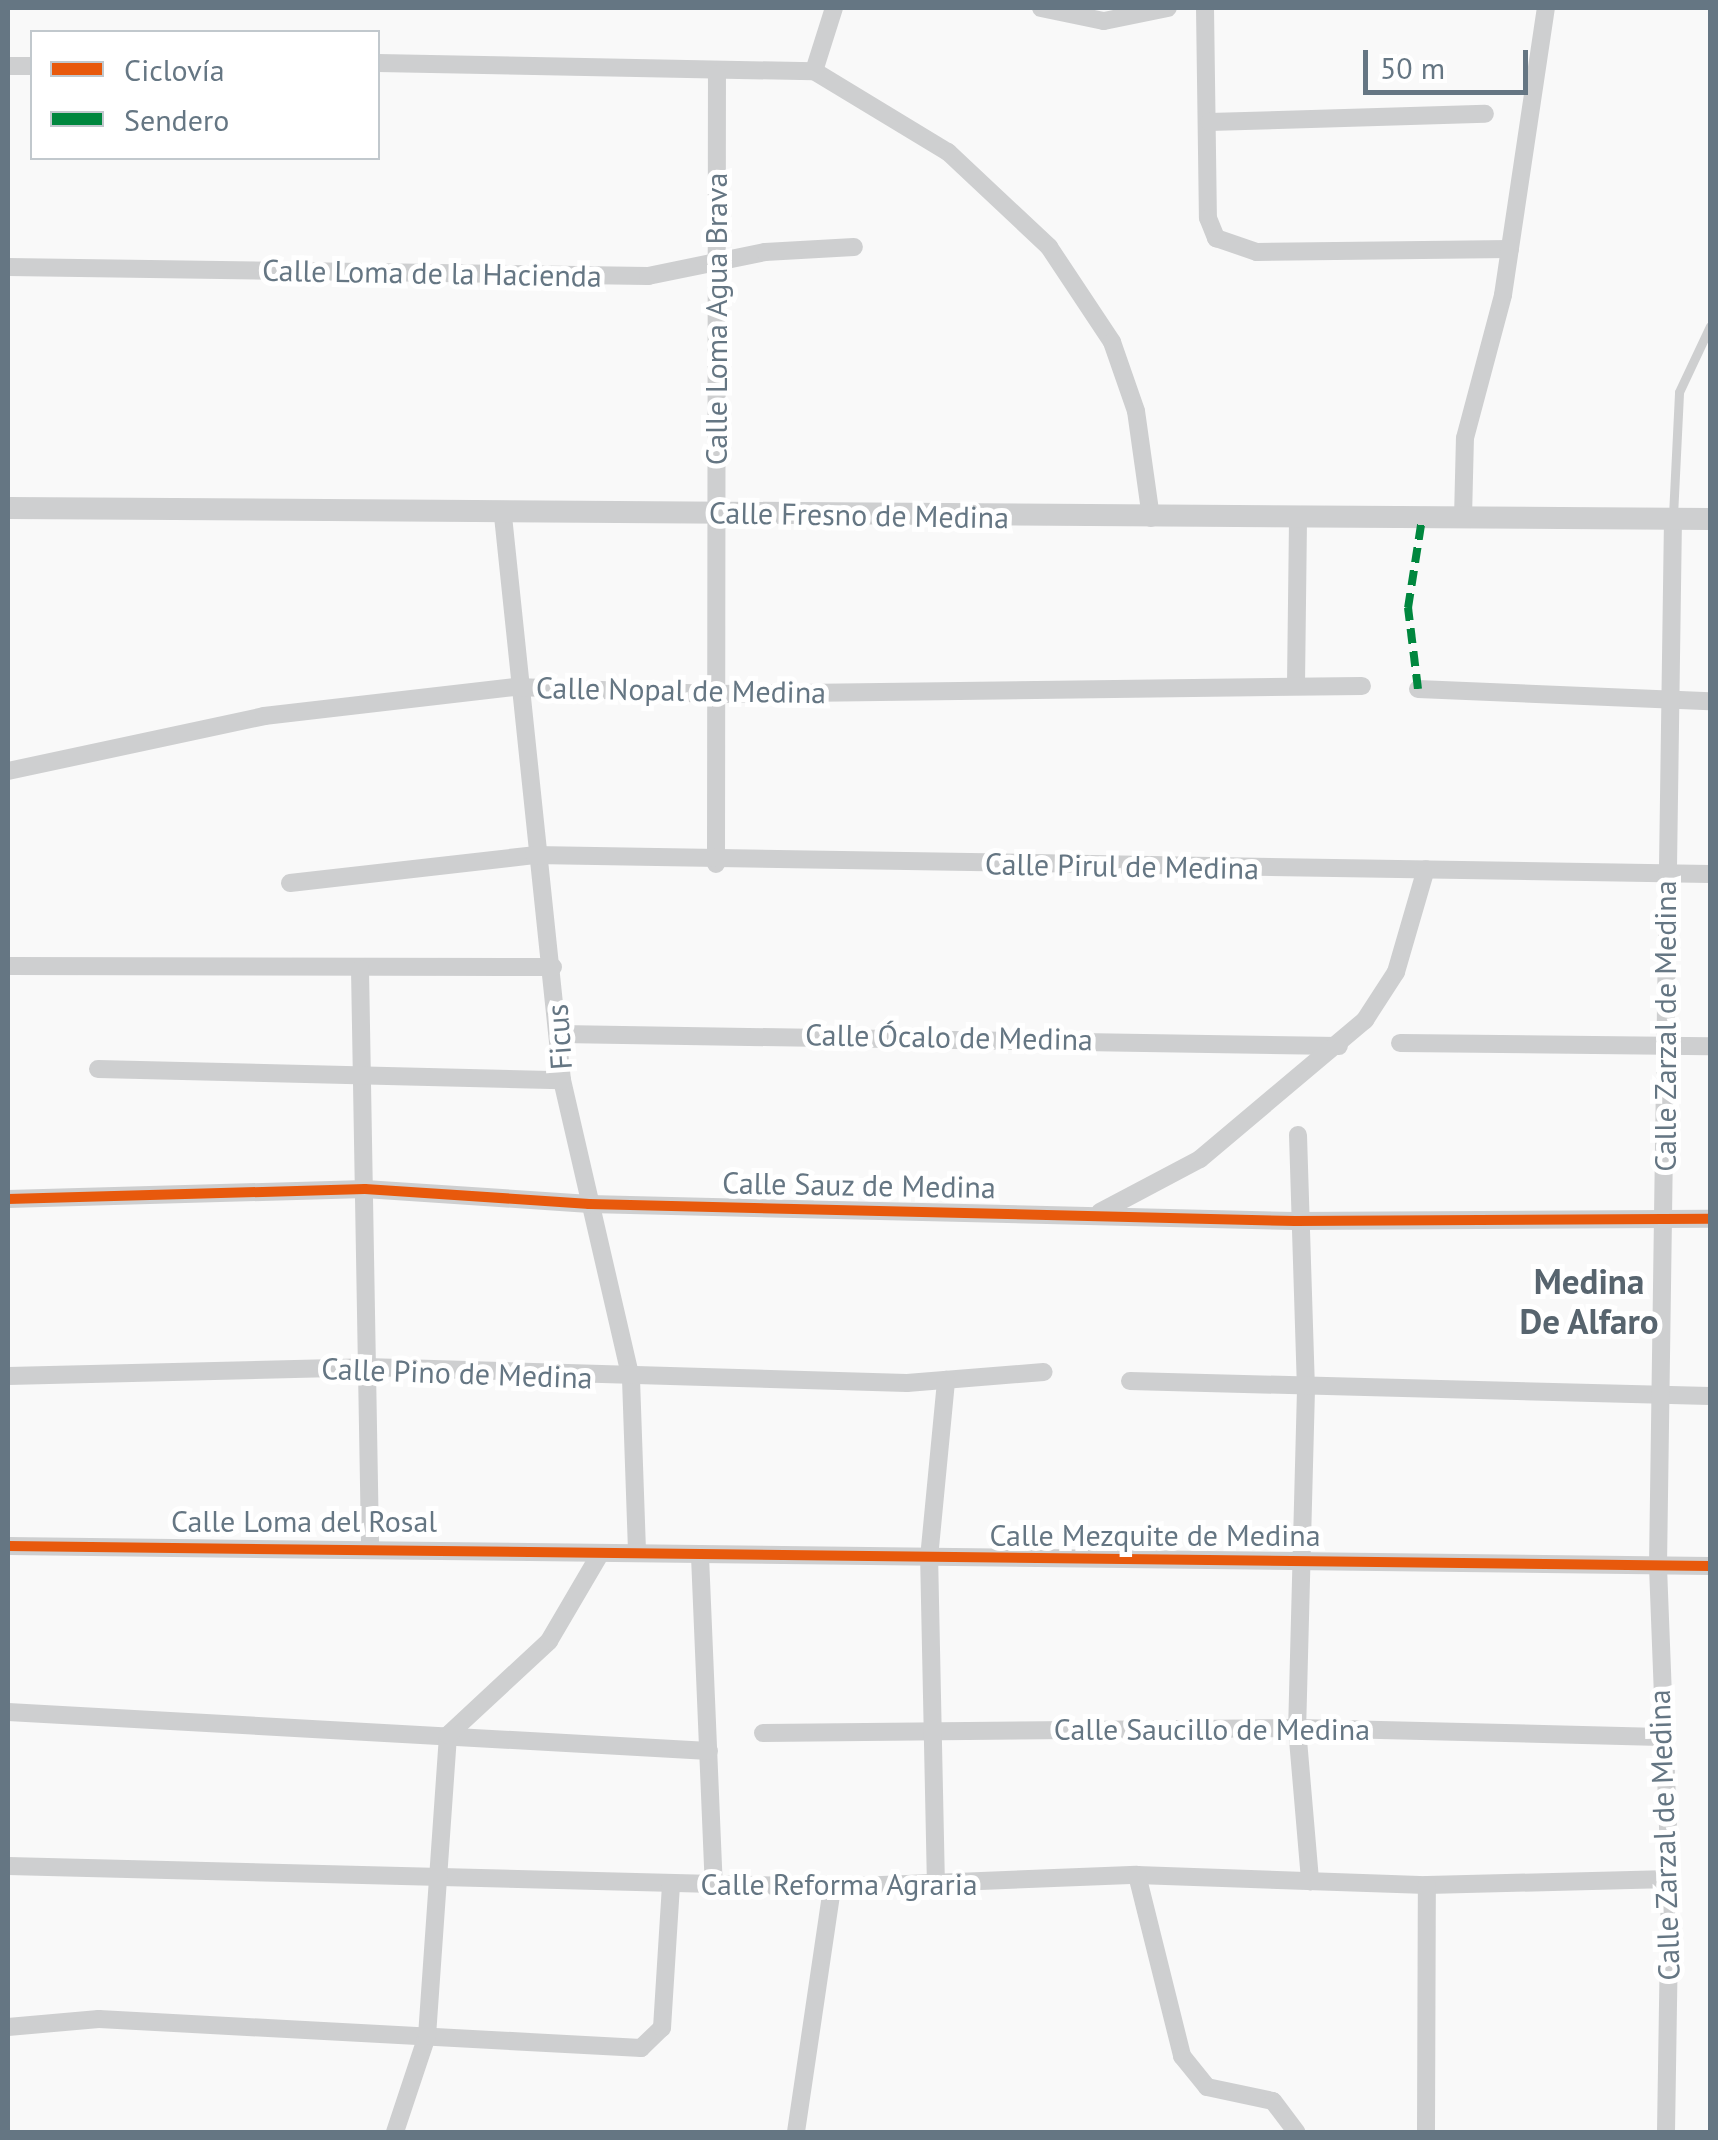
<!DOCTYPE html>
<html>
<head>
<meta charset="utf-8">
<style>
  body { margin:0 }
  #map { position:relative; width:1718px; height:2140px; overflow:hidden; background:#f9f9f9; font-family:"PT Sans",sans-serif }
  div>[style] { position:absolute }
  .service>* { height:9px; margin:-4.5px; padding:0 4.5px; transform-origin:4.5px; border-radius:4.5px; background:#cecfd0 }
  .minor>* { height:18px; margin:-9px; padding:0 9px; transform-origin:9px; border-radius:9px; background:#cecfd0 }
  .tertiary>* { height:22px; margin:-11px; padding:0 11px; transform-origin:11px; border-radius:11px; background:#cecfd0 }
  .quiet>* { height:8px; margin-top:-4px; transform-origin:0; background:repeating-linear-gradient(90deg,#00873e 0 15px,transparent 0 23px) }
  .cycleway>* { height:10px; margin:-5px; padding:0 5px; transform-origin:5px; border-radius:5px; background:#e8590c }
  span { translate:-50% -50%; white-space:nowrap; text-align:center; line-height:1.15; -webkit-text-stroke:10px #fff; paint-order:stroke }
  .street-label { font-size:30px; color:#657683 }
  .quarter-label { font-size:35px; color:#57646e; font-weight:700 }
  .frame { position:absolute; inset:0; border:10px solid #657683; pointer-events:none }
  .legend { position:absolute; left:30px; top:30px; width:350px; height:130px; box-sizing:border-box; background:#fff; border:2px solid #c1c8cd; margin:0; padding:12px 18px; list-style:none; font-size:30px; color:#657683 }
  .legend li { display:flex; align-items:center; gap:20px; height:50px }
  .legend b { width:50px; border:2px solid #c1c8cd }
  .scale { position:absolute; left:1363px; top:50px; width:165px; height:45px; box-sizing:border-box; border:5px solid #657683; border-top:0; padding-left:12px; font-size:30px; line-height:35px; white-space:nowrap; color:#657683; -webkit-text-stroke:8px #fff; paint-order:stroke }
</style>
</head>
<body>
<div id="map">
  <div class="service">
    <div style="left:1673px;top:516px;width:124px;rotate:-87.2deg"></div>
    <div style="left:1679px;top:392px;width:73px;rotate:-64.8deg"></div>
  </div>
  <div class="minor">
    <div style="left:1041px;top:8px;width:64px;rotate:11.7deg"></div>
    <div style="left:1104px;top:21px;width:65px;rotate:-11.5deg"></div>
    <div style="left:1205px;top:8px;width:210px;rotate:89.2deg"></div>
    <div style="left:1208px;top:218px;width:22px;rotate:68deg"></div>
    <div style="left:1216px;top:238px;width:43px;rotate:18.9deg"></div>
    <div style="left:1257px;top:252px;width:253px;rotate:-0.7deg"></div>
    <div style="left:378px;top:63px;width:436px;rotate:1.1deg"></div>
    <div style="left:8px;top:66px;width:24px"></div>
    <div style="left:814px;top:71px;width:157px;rotate:31.2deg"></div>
    <div style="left:948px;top:152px;width:139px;rotate:43.2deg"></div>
    <div style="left:1049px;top:247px;width:114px;rotate:56.4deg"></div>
    <div style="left:1112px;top:342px;width:73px;rotate:70.8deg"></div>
    <div style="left:1136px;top:411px;width:108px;rotate:82deg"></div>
    <div style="left:814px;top:71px;width:66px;rotate:-72.4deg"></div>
    <div style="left:1209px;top:122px;width:276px;rotate:-1.7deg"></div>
    <div style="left:8px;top:267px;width:640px;rotate:0.81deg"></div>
    <div style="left:648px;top:276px;width:119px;rotate:-11.6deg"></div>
    <div style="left:765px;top:252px;width:89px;rotate:-3.2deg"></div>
    <div style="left:503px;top:516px;width:567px;rotate:84.03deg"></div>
    <div style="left:562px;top:1080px;width:307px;rotate:77deg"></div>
    <div style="left:631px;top:1379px;width:173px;rotate:88deg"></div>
    <div style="left:1463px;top:518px;width:80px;rotate:-88.6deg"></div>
    <div style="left:1465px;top:438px;width:148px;rotate:-75.1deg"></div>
    <div style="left:1503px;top:295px;width:290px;rotate:-81.5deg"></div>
    <div style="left:1296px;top:684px;width:166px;rotate:-89.3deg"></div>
    <div style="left:1418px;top:689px;width:292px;rotate:2.4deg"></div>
    <div style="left:8px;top:771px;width:262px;rotate:-12.1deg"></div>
    <div style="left:264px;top:716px;width:254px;rotate:-6.6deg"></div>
    <div style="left:516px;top:687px;width:199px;rotate:2deg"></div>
    <div style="left:715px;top:694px;width:647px;rotate:-0.71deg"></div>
    <div style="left:716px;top:864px;width:790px;rotate:-89.93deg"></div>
    <div style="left:290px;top:883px;width:246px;rotate:-6.5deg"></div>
    <div style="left:534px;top:855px;width:1176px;rotate:0.93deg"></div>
    <div style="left:8px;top:966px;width:545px;rotate:0.11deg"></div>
    <div style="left:360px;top:969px;width:575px;rotate:89deg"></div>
    <div style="left:560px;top:1034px;width:779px;rotate:0.88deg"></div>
    <div style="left:1400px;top:1043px;width:310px;rotate:0.6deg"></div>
    <div style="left:98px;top:1069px;width:464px;rotate:1.4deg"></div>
    <div style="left:1298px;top:1135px;width:254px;rotate:88.2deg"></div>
    <div style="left:1306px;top:1389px;width:339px;rotate:91.5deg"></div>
    <div style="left:1297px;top:1728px;width:154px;rotate:85.1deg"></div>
    <div style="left:8px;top:1199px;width:357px;rotate:-1.6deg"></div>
    <div style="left:365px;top:1189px;width:225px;rotate:3.8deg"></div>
    <div style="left:589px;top:1204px;width:706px;rotate:1.38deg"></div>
    <div style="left:1295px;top:1221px;width:415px;rotate:-0.3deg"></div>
    <div style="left:1100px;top:1212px;width:113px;rotate:-27.9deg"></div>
    <div style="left:1200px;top:1159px;width:216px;rotate:-40.1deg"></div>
    <div style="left:1365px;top:1020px;width:57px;rotate:-57.1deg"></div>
    <div style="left:1396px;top:972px;width:107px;rotate:-73.8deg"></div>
    <div style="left:8px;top:1376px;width:358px;rotate:-1.4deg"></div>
    <div style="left:366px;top:1367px;width:541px;rotate:1.69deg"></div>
    <div style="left:907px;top:1383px;width:137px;rotate:-4.6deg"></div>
    <div style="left:1130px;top:1381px;width:580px;rotate:1.48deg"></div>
    <div style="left:8px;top:1546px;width:1702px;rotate:0.67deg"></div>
    <div style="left:700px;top:1556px;width:329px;rotate:87.6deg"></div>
    <div style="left:8px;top:1712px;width:702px;rotate:3.18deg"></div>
    <div style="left:763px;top:1733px;width:534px;rotate:-0.54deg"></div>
    <div style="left:1297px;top:1728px;width:364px;rotate:1.4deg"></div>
    <div style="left:8px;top:1866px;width:824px;rotate:1.46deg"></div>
    <div style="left:832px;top:1887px;width:305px;rotate:-2.3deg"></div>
    <div style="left:1137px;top:1875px;width:290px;rotate:2deg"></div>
    <div style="left:1427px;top:1885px;width:243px;rotate:-1.4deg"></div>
    <div style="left:1137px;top:1875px;width:187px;rotate:76deg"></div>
    <div style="left:1182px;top:2056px;width:40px;rotate:51deg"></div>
    <div style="left:1207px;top:2087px;width:67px;rotate:12deg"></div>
    <div style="left:1273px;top:2101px;width:39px;rotate:53deg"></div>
    <div style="left:936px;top:1887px;width:329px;rotate:-91.2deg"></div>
    <div style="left:929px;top:1558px;width:179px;rotate:-84.5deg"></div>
    <div style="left:8px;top:2027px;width:91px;rotate:-5deg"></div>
    <div style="left:99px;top:2019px;width:543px;rotate:3.06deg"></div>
    <div style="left:641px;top:2048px;width:29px;rotate:-44deg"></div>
    <div style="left:662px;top:2028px;width:143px;rotate:-86.4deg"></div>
    <div style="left:395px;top:2132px;width:101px;rotate:-71.6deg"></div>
    <div style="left:427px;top:2036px;width:302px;rotate:-86deg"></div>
    <div style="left:448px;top:1735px;width:138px;rotate:-42.9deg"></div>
    <div style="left:549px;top:1641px;width:101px;rotate:-59.6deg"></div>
    <div style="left:796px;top:2132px;width:248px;rotate:-81.6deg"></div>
    <div style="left:1426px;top:2132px;width:247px;rotate:-89.8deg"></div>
    <div style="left:1666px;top:2132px;width:253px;rotate:-89.1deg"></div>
    <div style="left:1670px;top:1879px;width:313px;rotate:-92.2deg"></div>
    <div style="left:1658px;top:1566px;width:1047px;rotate:-89.18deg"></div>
  </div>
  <div class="tertiary">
    <div style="left:8px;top:508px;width:1702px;rotate:0.37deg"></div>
  </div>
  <div class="quiet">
    <div style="left:1418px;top:689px;width:82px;rotate:-97deg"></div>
    <div style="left:1408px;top:608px;width:90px;rotate:-81.1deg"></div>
  </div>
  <div class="cycleway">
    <div style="left:8px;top:1199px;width:357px;rotate:-1.6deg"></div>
    <div style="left:365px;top:1189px;width:225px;rotate:3.8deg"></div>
    <div style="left:589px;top:1204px;width:706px;rotate:1.38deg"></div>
    <div style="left:1295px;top:1221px;width:415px;rotate:-0.3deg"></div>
    <div style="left:8px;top:1546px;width:1702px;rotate:0.67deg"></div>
  </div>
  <div class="street-label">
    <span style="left:432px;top:273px;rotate:1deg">Calle Loma de la Hacienda</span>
    <span style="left:716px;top:319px;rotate:-90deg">Calle Loma Agua Brava</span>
    <span style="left:859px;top:515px;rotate:1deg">Calle Fresno de Medina</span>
    <span style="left:681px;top:690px;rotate:1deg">Calle Nopal de Medina</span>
    <span style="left:1122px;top:866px;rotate:1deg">Calle Pirul de Medina</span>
    <span style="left:1665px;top:1026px;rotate:-90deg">Calle Zarzal de Medina</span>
    <span style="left:559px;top:1037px;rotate:-94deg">Ficus</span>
    <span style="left:949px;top:1037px;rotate:1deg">Calle Ócalo de Medina</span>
    <span style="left:859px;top:1185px;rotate:1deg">Calle Sauz de Medina</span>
    <span style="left:457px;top:1373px;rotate:2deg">Calle Pino de Medina</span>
    <span style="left:304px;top:1521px">Calle Loma del Rosal</span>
    <span style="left:1155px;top:1535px">Calle Mezquite de Medina</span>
    <span style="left:1212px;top:1729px">Calle Saucillo de Medina</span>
    <span style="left:1664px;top:1835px;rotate:-92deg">Calle Zarzal de Medina</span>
    <span style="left:839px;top:1884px">Calle Reforma Agraria</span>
  </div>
  <div class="quarter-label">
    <span style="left:1589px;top:1301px">Medina<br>De Alfaro</span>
  </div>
  <div class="frame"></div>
  <ul class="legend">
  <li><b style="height:12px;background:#e8590c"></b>Ciclovía</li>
  <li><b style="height:12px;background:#00873e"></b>Sendero</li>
  </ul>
  <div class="scale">50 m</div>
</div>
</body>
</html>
